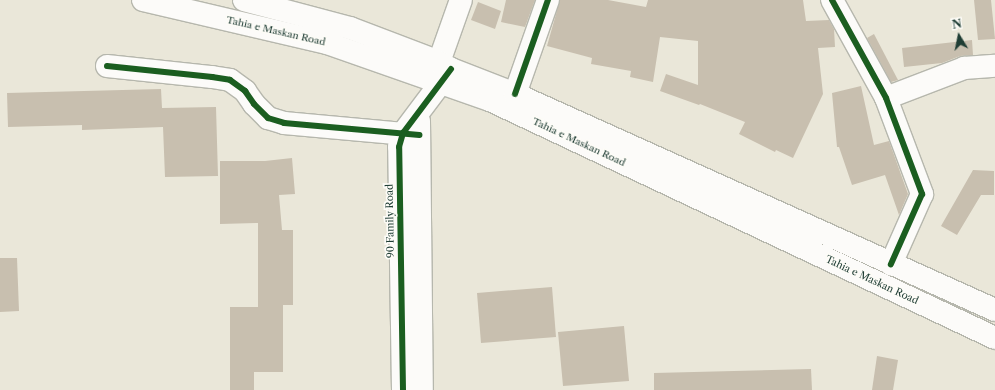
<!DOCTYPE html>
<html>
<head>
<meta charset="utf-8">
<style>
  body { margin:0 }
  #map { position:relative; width:995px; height:390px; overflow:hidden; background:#eae7d9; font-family:"Libre Caslon Text",serif }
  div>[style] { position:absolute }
  .building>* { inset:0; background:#c8bfaf }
  .roads { filter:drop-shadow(1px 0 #b6b7ad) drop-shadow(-1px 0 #b6b7ad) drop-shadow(0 1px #b6b7ad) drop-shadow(0 -1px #b6b7ad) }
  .minor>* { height:22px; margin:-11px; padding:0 11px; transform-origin:11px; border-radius:11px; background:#fcfbf9 }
  .major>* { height:22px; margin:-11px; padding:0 11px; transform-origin:11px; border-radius:11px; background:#fcfbf9 }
  .cycleway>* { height:6px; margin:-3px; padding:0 3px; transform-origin:3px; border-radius:3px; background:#1b5e20 }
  span { translate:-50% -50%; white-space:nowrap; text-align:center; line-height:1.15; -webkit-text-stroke:3.5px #fdfcf7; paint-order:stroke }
  .street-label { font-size:10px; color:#1f3d34 }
  .north { position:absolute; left:939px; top:16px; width:40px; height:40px; -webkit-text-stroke:3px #fdfcf7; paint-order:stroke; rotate:350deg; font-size:11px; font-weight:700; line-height:16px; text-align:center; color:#1f3d34 }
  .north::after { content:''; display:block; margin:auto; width:14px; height:18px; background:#1f3d34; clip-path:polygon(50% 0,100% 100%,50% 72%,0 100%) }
</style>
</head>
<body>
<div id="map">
  <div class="building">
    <div style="clip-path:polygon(506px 0,535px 0,525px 27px,501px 22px)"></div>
    <div style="clip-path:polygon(560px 0,608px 0,646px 7px,648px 0,803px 0,806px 21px,829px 20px,834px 29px,835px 47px,818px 48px,823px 94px,793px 158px,776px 150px,775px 152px,739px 134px,745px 122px,700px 104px,699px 105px,660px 91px,666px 74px,698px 85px,698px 41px,660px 37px,653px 82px,630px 77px,631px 71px,591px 64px,592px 58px,547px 46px)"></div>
    <div style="clip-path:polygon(974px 0,991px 0,995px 39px,978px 40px)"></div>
    <div style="clip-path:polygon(478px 2px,501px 11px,495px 29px,471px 20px)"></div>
    <div style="clip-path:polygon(874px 34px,898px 80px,891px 82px,867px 38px)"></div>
    <div style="clip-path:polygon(972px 40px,973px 55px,960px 56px,942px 63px,904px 67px,902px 48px)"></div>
    <div style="clip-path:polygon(861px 86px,874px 145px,889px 141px,908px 194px,899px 215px,885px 175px,852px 185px,839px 147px,837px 147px,832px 93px)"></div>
    <div style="clip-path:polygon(161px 89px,162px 108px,216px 107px,218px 176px,165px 177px,163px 127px,82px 130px,82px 125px,8px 127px,7px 93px)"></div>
    <div style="clip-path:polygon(292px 158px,295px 194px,279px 195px,282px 230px,293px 230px,293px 305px,283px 305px,283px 372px,254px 372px,254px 390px,230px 390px,230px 307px,258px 307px,258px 223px,220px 224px,220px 161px,265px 161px)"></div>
    <div style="clip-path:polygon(973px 170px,994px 171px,994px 195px,981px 195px,957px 235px,941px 226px)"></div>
    <div style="clip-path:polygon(0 258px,17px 258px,19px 311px,0 312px)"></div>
    <div style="clip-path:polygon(552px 287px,556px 337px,481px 343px,477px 293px)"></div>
    <div style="clip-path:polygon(624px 326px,629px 381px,563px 386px,558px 332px)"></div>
    <div style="clip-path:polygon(877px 356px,898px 360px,893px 390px,872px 390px)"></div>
    <div style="clip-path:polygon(811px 369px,812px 390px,654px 390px,654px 373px)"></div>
  </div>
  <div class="roads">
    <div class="minor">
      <div style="left:832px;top:0;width:112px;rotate:61.1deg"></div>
      <div style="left:886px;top:98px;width:103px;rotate:69.4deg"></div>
      <div style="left:922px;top:194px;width:77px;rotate:113.9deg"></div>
      <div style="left:439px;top:62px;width:66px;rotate:-70.5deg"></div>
      <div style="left:107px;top:66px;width:106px;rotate:6deg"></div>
      <div style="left:212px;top:77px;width:18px;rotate:9deg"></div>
      <div style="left:230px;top:80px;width:19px;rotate:36deg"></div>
      <div style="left:245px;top:91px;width:16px;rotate:55deg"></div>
      <div style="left:254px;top:104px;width:20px;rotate:45deg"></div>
      <div style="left:268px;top:118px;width:17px;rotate:17deg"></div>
      <div style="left:284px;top:123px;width:134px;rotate:5.2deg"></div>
      <div style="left:515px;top:94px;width:100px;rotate:-70.7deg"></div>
      <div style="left:886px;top:98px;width:84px;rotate:-21deg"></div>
      <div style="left:964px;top:68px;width:31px;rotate:-4deg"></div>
      <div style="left:419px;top:121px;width:269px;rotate:89.4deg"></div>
      <div style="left:403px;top:390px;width:243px;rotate:-90.9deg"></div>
      <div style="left:399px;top:147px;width:15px;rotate:-74deg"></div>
      <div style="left:403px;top:133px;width:80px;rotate:-53.1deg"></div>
    </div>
    <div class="major">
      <div style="left:143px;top:0;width:189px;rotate:13.2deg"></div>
      <div style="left:327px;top:43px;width:173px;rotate:19.3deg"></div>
      <div style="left:490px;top:100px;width:558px;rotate:25.23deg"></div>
      <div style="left:244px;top:0;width:110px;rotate:14.8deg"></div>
      <div style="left:350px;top:28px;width:95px;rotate:20.9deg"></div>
      <div style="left:439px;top:62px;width:14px;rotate:30deg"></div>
      <div style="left:451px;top:69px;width:69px;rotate:21.3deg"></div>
      <div style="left:515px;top:94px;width:526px;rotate:24.23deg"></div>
    </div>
  </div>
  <div class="cycleway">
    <div style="left:832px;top:0;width:112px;rotate:61.1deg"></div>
    <div style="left:886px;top:98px;width:103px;rotate:69.4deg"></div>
    <div style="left:922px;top:194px;width:77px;rotate:113.9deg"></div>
    <div style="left:107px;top:66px;width:106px;rotate:6deg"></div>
    <div style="left:212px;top:77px;width:18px;rotate:9deg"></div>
    <div style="left:230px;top:80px;width:19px;rotate:36deg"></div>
    <div style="left:245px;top:91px;width:16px;rotate:55deg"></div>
    <div style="left:254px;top:104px;width:20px;rotate:45deg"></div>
    <div style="left:268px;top:118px;width:17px;rotate:17deg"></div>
    <div style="left:284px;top:123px;width:136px;rotate:5.1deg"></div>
    <div style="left:515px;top:94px;width:100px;rotate:-70.7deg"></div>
    <div style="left:403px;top:390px;width:243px;rotate:-90.9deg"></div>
    <div style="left:399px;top:147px;width:15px;rotate:-74deg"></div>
    <div style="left:403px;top:133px;width:80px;rotate:-53.1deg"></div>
  </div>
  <div class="street-label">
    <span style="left:276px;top:31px;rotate:13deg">Tahia e Maskan Road</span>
    <span style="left:579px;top:142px;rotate:25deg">Tahia e Maskan Road</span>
    <span style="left:390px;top:221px;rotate:-91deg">90 Family Road</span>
    <span style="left:872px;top:280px;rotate:25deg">Tahia e Maskan Road</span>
  </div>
  <div class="north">N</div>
</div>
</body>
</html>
